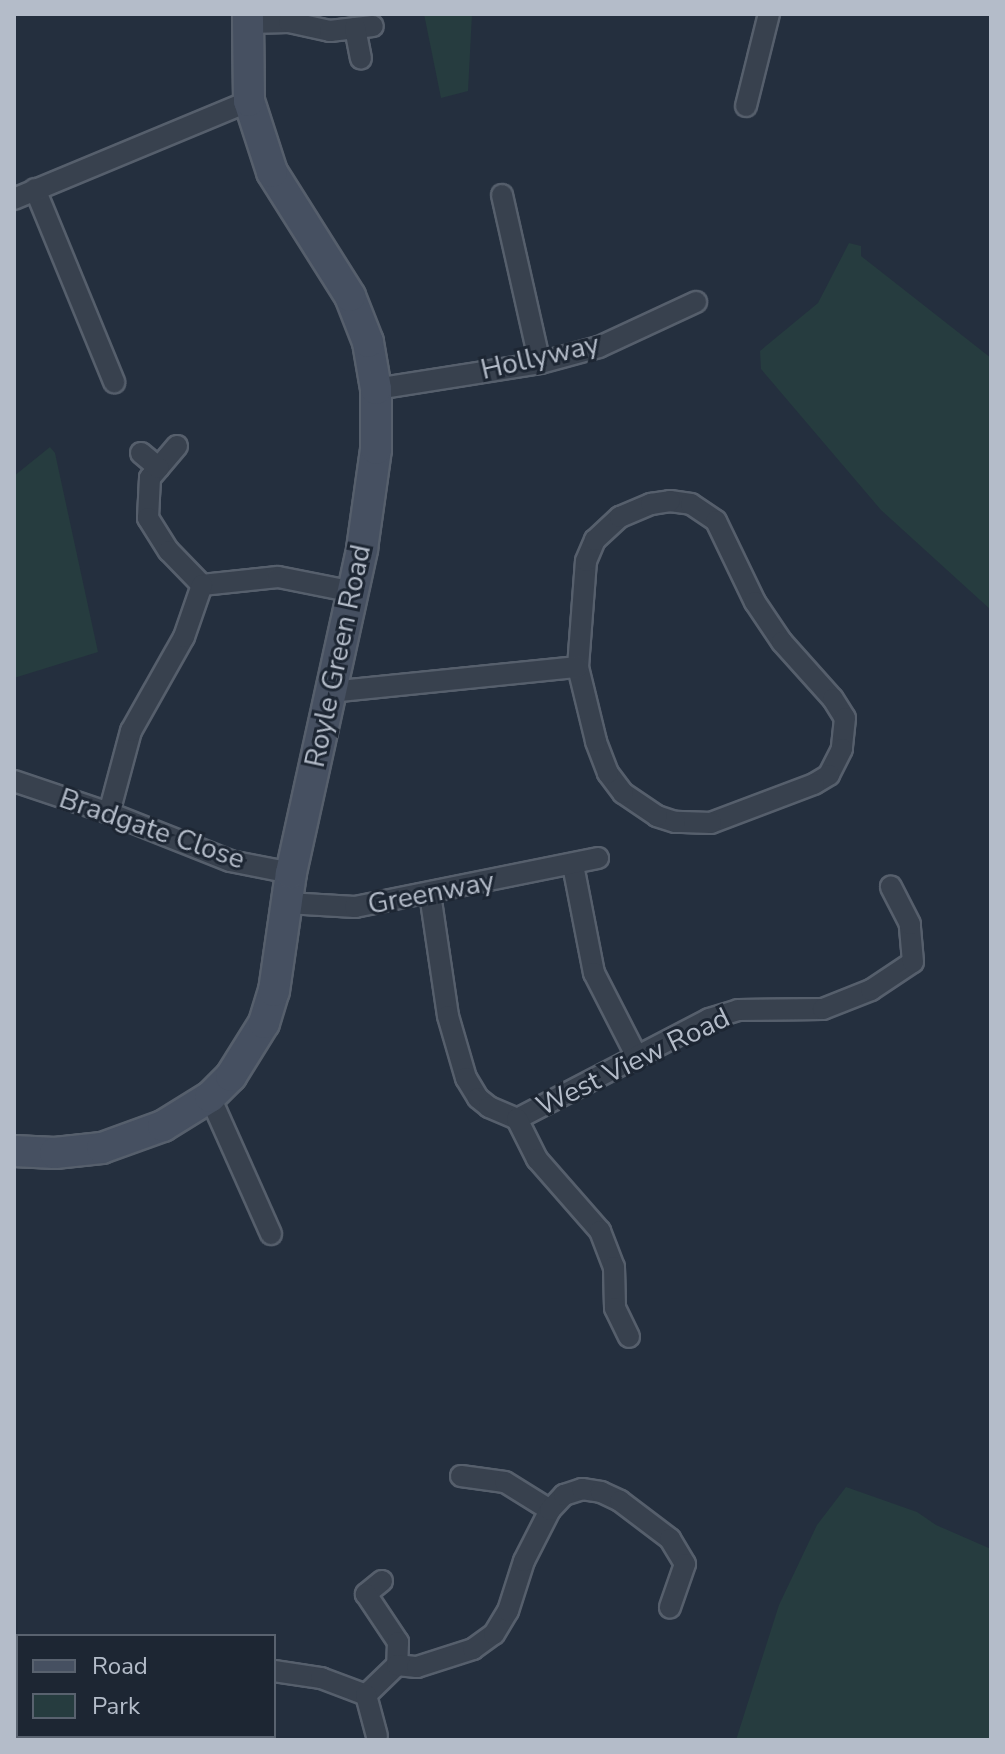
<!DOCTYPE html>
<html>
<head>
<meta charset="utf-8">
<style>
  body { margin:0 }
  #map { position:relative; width:1005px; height:1754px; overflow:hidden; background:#242f3e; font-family:"Nunito Sans",sans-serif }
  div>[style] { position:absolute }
  .green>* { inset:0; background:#263c3f }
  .roads { filter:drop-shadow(2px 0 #565f6c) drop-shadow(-2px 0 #565f6c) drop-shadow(0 2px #565f6c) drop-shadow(0 -2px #565f6c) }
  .street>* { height:20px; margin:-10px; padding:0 10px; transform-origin:10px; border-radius:10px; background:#38414e }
  .secondary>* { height:30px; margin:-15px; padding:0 15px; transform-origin:15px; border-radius:15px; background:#465061 }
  span { translate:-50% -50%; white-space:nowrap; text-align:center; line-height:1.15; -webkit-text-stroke:6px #1d2633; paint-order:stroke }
  .street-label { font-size:28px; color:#b4bcc9 }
  .frame { position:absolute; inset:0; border:16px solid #b4bcc9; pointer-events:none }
  .legend { position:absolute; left:16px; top:1634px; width:260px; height:104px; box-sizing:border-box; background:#1d2633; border:2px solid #59626f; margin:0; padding:10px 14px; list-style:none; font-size:24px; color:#b4bcc9 }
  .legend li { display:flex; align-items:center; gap:16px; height:40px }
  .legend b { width:40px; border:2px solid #59626f }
</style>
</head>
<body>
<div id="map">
  <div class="green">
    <div style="clip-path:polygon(424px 14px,472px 14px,468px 91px,441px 98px)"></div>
    <div style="clip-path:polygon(849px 243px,861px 246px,861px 256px,991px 358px,991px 610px,881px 510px,761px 369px,760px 351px,818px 303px)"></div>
    <div style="clip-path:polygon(50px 447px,55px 453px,98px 652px,14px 678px,14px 476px)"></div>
    <div style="clip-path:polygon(846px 1487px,917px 1512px,936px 1525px,991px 1549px,991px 1740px,736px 1740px,779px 1605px,817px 1525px)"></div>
  </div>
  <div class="roads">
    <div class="street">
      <div style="left:247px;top:23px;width:42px;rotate:-1.4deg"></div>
      <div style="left:289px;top:22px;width:42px;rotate:12.4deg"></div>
      <div style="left:330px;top:31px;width:43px;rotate:-6.6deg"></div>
      <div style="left:355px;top:28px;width:31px;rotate:79deg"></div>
      <div style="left:746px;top:106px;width:95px;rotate:-76deg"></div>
      <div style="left:35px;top:189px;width:209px;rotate:67.7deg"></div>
      <div style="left:502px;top:195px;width:172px;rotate:77.3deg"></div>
      <div style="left:14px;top:199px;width:255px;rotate:-22.6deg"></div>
      <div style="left:376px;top:389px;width:166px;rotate:-9deg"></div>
      <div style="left:540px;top:363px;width:61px;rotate:-15.2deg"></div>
      <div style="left:599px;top:347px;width:107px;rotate:-24.9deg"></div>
      <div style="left:177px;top:446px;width:42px;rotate:130.2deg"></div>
      <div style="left:150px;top:478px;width:40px;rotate:92.9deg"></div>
      <div style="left:148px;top:518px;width:39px;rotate:58deg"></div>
      <div style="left:169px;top:551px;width:47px;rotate:45.9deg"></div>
      <div style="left:202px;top:585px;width:76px;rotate:-6deg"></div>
      <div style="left:278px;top:577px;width:77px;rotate:11.2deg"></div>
      <div style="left:141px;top:453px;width:23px;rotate:40deg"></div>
      <div style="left:670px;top:501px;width:21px;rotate:8deg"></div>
      <div style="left:691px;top:504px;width:30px;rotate:34deg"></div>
      <div style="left:716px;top:521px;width:90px;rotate:64.3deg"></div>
      <div style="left:755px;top:602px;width:48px;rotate:56deg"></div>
      <div style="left:782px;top:642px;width:76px;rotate:48.2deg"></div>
      <div style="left:833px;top:699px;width:22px;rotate:58deg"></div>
      <div style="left:845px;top:718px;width:31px;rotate:96deg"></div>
      <div style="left:842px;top:749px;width:29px;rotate:117deg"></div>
      <div style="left:829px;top:775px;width:17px;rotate:149deg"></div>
      <div style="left:814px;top:784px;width:110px;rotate:159.3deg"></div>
      <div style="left:711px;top:823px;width:36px;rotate:-178deg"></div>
      <div style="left:675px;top:822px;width:19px;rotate:-162deg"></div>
      <div style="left:657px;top:816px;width:41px;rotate:-145.9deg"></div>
      <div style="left:623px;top:793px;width:25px;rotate:-127deg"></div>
      <div style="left:608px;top:773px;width:34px;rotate:-111deg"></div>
      <div style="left:596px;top:741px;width:76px;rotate:-103.7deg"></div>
      <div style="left:578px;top:667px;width:106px;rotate:-85.7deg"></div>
      <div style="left:586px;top:561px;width:23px;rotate:-67deg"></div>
      <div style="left:595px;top:540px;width:34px;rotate:-43deg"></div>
      <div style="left:620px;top:517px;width:34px;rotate:-23deg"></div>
      <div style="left:651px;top:504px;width:19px;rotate:-9deg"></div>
      <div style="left:330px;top:692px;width:249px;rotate:-5.8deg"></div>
      <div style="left:14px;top:781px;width:100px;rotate:18.6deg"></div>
      <div style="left:109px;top:813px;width:130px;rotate:21.6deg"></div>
      <div style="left:230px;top:861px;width:62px;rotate:11.1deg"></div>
      <div style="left:109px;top:813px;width:85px;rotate:-75deg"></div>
      <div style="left:131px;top:731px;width:108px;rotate:-60.6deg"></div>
      <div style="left:184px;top:637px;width:55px;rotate:-70.9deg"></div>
      <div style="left:573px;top:865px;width:110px;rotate:79deg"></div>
      <div style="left:594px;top:973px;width:92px;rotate:62.9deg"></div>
      <div style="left:430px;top:894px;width:123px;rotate:81.6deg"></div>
      <div style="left:448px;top:1016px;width:65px;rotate:73.8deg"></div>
      <div style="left:466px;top:1078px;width:23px;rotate:59deg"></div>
      <div style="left:478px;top:1098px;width:14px;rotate:39deg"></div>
      <div style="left:489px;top:1107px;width:30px;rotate:23deg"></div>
      <div style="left:517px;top:1119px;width:216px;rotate:-27.5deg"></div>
      <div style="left:709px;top:1019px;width:30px;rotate:-17deg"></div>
      <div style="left:738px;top:1010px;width:85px;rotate:-0.7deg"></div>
      <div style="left:823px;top:1009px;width:52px;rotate:-21.6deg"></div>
      <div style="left:871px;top:990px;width:50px;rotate:-33.7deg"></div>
      <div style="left:913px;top:962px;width:38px;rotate:-95deg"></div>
      <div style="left:910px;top:924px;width:42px;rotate:-117.2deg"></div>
      <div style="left:287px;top:903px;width:68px;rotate:3.4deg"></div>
      <div style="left:355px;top:907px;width:248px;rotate:-11.4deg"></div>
      <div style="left:210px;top:1097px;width:150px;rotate:66deg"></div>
      <div style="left:517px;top:1119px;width:45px;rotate:63.4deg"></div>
      <div style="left:537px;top:1159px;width:96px;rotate:48.8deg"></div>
      <div style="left:600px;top:1231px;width:39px;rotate:69deg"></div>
      <div style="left:614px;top:1267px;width:41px;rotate:88.6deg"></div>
      <div style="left:615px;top:1308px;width:32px;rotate:64deg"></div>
      <div style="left:461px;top:1476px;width:44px;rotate:7.8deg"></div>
      <div style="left:505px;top:1482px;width:53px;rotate:31.9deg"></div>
      <div style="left:382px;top:1581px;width:21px;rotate:141deg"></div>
      <div style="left:366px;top:1594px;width:58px;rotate:56.3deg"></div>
      <div style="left:398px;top:1642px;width:23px;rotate:92deg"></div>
      <div style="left:274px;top:1671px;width:48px;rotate:8.5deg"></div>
      <div style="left:321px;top:1678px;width:48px;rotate:20.7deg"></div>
      <div style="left:366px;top:1695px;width:43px;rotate:-44.1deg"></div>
      <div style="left:397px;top:1665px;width:20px;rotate:6deg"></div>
      <div style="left:417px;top:1667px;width:59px;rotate:-17.8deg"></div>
      <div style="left:473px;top:1649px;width:26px;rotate:-36deg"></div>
      <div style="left:494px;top:1634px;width:27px;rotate:-59deg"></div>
      <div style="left:508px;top:1611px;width:52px;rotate:-72.3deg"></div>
      <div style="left:524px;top:1561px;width:57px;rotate:-63deg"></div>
      <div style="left:550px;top:1510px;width:21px;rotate:-47deg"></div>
      <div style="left:564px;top:1495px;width:19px;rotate:-18deg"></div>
      <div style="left:582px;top:1489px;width:19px;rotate:9deg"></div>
      <div style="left:601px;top:1492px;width:21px;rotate:25deg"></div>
      <div style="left:620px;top:1501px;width:63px;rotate:37.2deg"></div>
      <div style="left:670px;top:1539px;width:29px;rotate:59deg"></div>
      <div style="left:685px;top:1564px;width:46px;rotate:109.2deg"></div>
      <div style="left:366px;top:1695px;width:42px;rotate:75deg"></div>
      <div style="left:182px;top:1740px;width:8px;rotate:-30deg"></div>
    </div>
    <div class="secondary">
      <div style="left:14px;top:1151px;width:41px;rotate:2.8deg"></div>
      <div style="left:55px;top:1153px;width:47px;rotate:-6.1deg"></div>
      <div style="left:102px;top:1148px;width:65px;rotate:-19.8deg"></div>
      <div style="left:163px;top:1126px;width:55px;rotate:-31.7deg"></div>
      <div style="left:210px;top:1097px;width:30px;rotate:-45deg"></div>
      <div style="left:231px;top:1076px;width:62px;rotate:-58.1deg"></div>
      <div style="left:264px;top:1023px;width:34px;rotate:-73deg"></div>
      <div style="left:274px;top:991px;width:119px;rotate:-81.8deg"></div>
      <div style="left:291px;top:873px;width:332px;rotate:-77.6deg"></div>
      <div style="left:362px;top:549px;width:101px;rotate:-82deg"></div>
      <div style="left:376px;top:449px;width:60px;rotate:-90deg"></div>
      <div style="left:376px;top:389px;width:48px;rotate:-99.7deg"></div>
      <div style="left:368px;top:342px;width:49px;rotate:-111.4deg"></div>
      <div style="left:350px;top:296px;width:146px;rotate:-122.2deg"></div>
      <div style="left:272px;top:172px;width:75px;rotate:-107.9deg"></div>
      <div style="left:249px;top:101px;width:87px;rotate:-90.7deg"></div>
    </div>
  </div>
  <div class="street-label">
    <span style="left:540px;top:357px;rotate:-13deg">Hollyway</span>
    <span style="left:338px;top:656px;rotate:-78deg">Royle Green Road</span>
    <span style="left:152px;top:829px;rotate:19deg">Bradgate Close</span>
    <span style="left:431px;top:893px;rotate:-11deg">Greenway</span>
    <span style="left:633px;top:1062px;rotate:-26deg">West View Road</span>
  </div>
  <div class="frame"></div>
  <ul class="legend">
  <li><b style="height:10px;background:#465061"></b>Road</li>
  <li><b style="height:22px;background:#263c3f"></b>Park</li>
  </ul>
</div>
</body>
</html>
